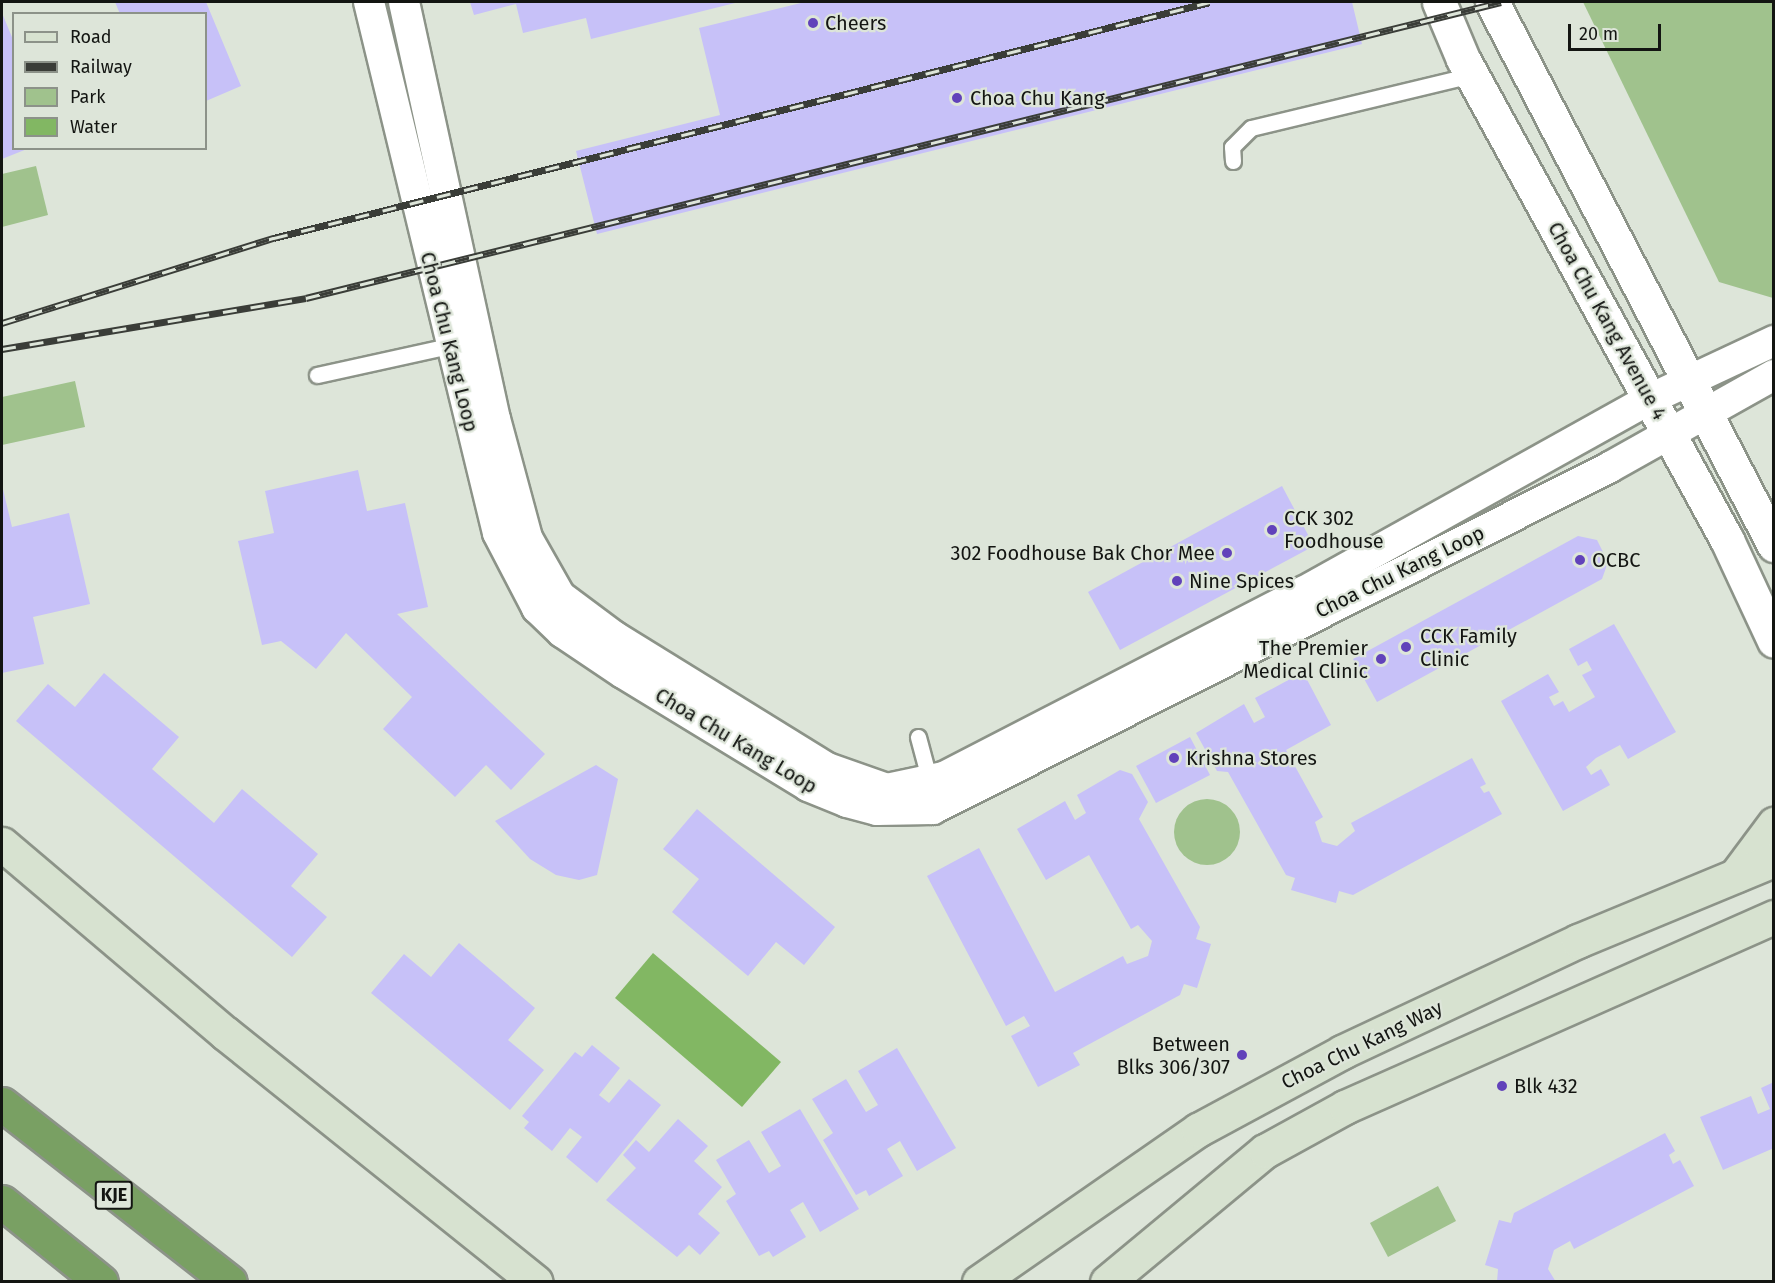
<!DOCTYPE html>
<html>
<head>
<meta charset="utf-8">
<style>
  body { margin:0 }
  #map { position:relative; width:1775px; height:1283px; overflow:hidden; background:#dde5d9; font-family:"Fira Sans",sans-serif }
  div>[style] { position:absolute }
  .green>* { inset:0; background:#a0c28d }
  .round { border-radius:50% }
  .water>* { inset:0; background:#82b763 }
  .building>* { inset:0; background:#c7c1f8 }
  .roads { filter:drop-shadow(2px 0 #8c9388) drop-shadow(-2px 0 #8c9388) drop-shadow(0 2px #8c9388) drop-shadow(0 -2px #8c9388) }
  .service>* { height:15px; margin:-7.5px; padding:0 7.5px; transform-origin:7.5px; border-radius:7.5px; background:#fff }
  .minor>* { height:30px; margin:-15px; padding:0 15px; transform-origin:15px; border-radius:15px; background:#fff }
  .tertiary>* { height:33px; margin:-16.5px; padding:0 16.5px; transform-origin:16.5px; border-radius:16.5px; background:#fff }
  .secondary>* { height:33px; margin:-16.5px; padding:0 16.5px; transform-origin:16.5px; border-radius:16.5px; background:#d7e2d0 }
  .motorway>* { height:33px; margin:-16.5px; padding:0 16.5px; transform-origin:16.5px; border-radius:16.5px; background:#79a063 }
  .rail>* { height:7px; margin-top:-3.5px; transform-origin:0; background:repeating-linear-gradient(90deg,#dde5d9 0 14px,#3a3d38 0 28px); box-sizing:border-box; border-block:2px solid #3a3d38 }
  .dots>* { width:16px; height:16px; translate:-50% -50%; box-sizing:border-box; border:3px solid #dde5d9; border-radius:50% }
  span { translate:-50% -50%; white-space:nowrap; text-align:center; line-height:1.15; -webkit-text-stroke:4.5px #dde5d9; paint-order:stroke }
  .shield-label span { padding:2px 4px; background:#dde5d9; border:2px solid; border-radius:4px; -webkit-text-stroke-width:0 }
  .shield-label { font-size:18px; color:#131512; font-weight:700 }
  .poi-label { font-size:20px; color:#131512 }
  .left { translate:0 -50%; text-align:left }
  .right { translate:-100% -50%; text-align:right }
  .street-label { font-size:20px; color:#131512 }
  .frame { position:absolute; inset:0; border:3px solid #131512; pointer-events:none }
  .legend { position:absolute; left:12px; top:12px; width:195px; height:138px; box-sizing:border-box; background:#dde5d9; border:2px solid #8c9289; margin:0; padding:8px 10px; list-style:none; font-size:18px; color:#131512 }
  .legend li { display:flex; align-items:center; gap:12px; height:30px }
  .legend b { width:30px; border:2px solid #8c9289 }
  .scale { position:absolute; left:1568px; top:24px; width:93px; height:27px; box-sizing:border-box; border:3px solid #131512; border-top:0; padding-left:8px; font-size:18px; line-height:21px; white-space:nowrap; color:#131512; -webkit-text-stroke:4px #dde5d9; paint-order:stroke }
</style>
</head>
<body>
<div id="map">
  <div class="green">
    <div style="clip-path:polygon(1583px 2px,1773px 2px,1773px 298px,1719px 282px)"></div>
    <div style="clip-path:polygon(36px 166px,48px 215px,2px 227px,2px 174px)"></div>
    <div style="clip-path:polygon(75px 381px,85px 427px,2px 445px,2px 397px)"></div>
    <div class="round" style="left:1174px;top:799px;width:66px;height:66px"></div>
    <div style="clip-path:polygon(1438px 1186px,1456px 1221px,1388px 1257px,1370px 1223px)"></div>
  </div>
  <div class="water">
    <div style="clip-path:polygon(653px 953px,781px 1062px,742px 1107px,615px 998px)"></div>
  </div>
  <div class="building">
    <div style="clip-path:polygon(115px 2px,206px 2px,241px 86px,206px 101px,206px 14px,120px 14px)"></div>
    <div style="clip-path:polygon(470px 2px,739px 2px,591px 39px,586px 18px,523px 33px,516px 4px,474px 15px)"></div>
    <div style="clip-path:polygon(805px 2px,1352px 2px,1362px 44px,597px 234px,576px 151px,720px 115px,699px 28px)"></div>
    <div style="clip-path:polygon(2px 13px,14px 42px,14px 148px,27px 149px,2px 159px)"></div>
    <div style="clip-path:polygon(358px 470px,367px 511px,405px 503px,428px 607px,397px 614px,545px 754px,511px 790px,486px 765px,455px 797px,383px 729px,412px 697px,346px 633px,316px 669px,281px 641px,262px 645px,238px 541px,274px 533px,265px 491px)"></div>
    <div style="clip-path:polygon(2px 485px,12px 527px,69px 513px,90px 604px,33px 617px,44px 664px,2px 673px)"></div>
    <div style="clip-path:polygon(1282px 486px,1314px 546px,1120px 650px,1088px 592px)"></div>
    <div style="clip-path:polygon(1578px 536px,1597px 540px,1608px 562px,1602px 579px,1377px 702px,1353px 659px)"></div>
    <div style="clip-path:polygon(1614px 624px,1676px 732px,1628px 759px,1620px 745px,1596px 758px,1586px 767px,1591px 775px,1601px 769px,1610px 785px,1563px 811px,1501px 701px,1548px 674px,1559px 692px,1549px 697px,1554px 706px,1563px 701px,1569px 712px,1595px 697px,1582px 675px,1592px 670px,1587px 661px,1578px 666px,1569px 649px)"></div>
    <div style="clip-path:polygon(1303px 672px,1331px 725px,1286px 750px,1323px 817px,1315px 822px,1322px 842px,1337px 846px,1355px 831px,1351px 823px,1472px 758px,1486px 784px,1480px 787px,1484px 793px,1489px 791px,1502px 814px,1353px 895px,1339px 891px,1336px 903px,1291px 890px,1295px 878px,1286px 875px,1228px 772px,1217px 771px,1196px 733px,1244px 704px,1254px 723px,1265px 717px,1255px 698px)"></div>
    <div style="clip-path:polygon(104px 673px,179px 737px,152px 769px,214px 823px,242px 789px,318px 854px,291px 886px,327px 917px,292px 957px,16px 721px,48px 684px,75px 707px)"></div>
    <div style="clip-path:polygon(1190px 737px,1210px 775px,1156px 803px,1136px 766px)"></div>
    <div style="clip-path:polygon(596px 765px,618px 779px,597px 875px,579px 880px,556px 875px,530px 859px,495px 821px)"></div>
    <div style="clip-path:polygon(1120px 770px,1132px 774px,1148px 802px,1139px 819px,1200px 927px,1196px 939px,1211px 944px,1197px 988px,1184px 984px,1180px 995px,1073px 1053px,1080px 1065px,1038px 1087px,1011px 1036px,1030px 1026px,1024px 1016px,1006px 1026px,927px 876px,979px 848px,1055px 992px,1123px 956px,1127px 964px,1148px 956px,1152px 941px,1138px 925px,1131px 929px,1089px 855px,1046px 880px,1017px 829px,1065px 801px,1075px 820px,1086px 813px,1077px 795px)"></div>
    <div style="clip-path:polygon(697px 809px,835px 927px,804px 965px,776px 942px,748px 976px,672px 912px,699px 879px,663px 849px)"></div>
    <div style="clip-path:polygon(459px 943px,535px 1008px,508px 1040px,544px 1070px,510px 1110px,371px 993px,404px 954px,431px 977px)"></div>
    <div style="clip-path:polygon(592px 1045px,620px 1068px,599px 1095px,609px 1103px,629px 1079px,661px 1105px,597px 1183px,566px 1157px,582px 1137px,570px 1128px,552px 1151px,524px 1128px,529px 1122px,522px 1116px,575px 1052px,582px 1057px)"></div>
    <div style="clip-path:polygon(897px 1048px,956px 1148px,917px 1171px,900px 1141px,887px 1149px,903px 1176px,869px 1196px,866px 1190px,856px 1195px,823px 1140px,833px 1133px,812px 1099px,846px 1079px,866px 1112px,878px 1105px,858px 1071px)"></div>
    <div style="clip-path:polygon(1774px 1082px,1774px 1148px,1723px 1170px,1700px 1117px,1751px 1096px,1758px 1114px,1770px 1109px,1761px 1088px)"></div>
    <div style="clip-path:polygon(800px 1109px,859px 1209px,820px 1232px,803px 1202px,790px 1210px,806px 1237px,773px 1257px,769px 1251px,759px 1256px,726px 1201px,736px 1194px,716px 1160px,749px 1140px,769px 1173px,781px 1166px,761px 1132px)"></div>
    <div style="clip-path:polygon(678px 1119px,708px 1146px,694px 1161px,722px 1187px,698px 1214px,720px 1233px,700px 1255px,689px 1245px,677px 1257px,606px 1200px,636px 1168px,623px 1155px,636px 1140px,649px 1152px)"></div>
    <div style="clip-path:polygon(1665px 1133px,1675px 1151px,1669px 1155px,1673px 1164px,1680px 1160px,1694px 1186px,1574px 1249px,1570px 1241px,1554px 1250px,1548px 1269px,1556px 1282px,1497px 1282px,1498px 1269px,1485px 1265px,1499px 1220px,1511px 1223px,1514px 1213px)"></div>
  </div>
  <div class="roads">
    <div class="service">
      <div style="left:1233px;top:161px;width:14px;rotate:-94deg"></div>
      <div style="left:1232px;top:147px;width:27px;rotate:-45deg"></div>
      <div style="left:1251px;top:128px;width:227px;rotate:-13.5deg"></div>
      <div style="left:317px;top:375px;width:135px;rotate:-12.4deg"></div>
      <div style="left:918px;top:737px;width:35px;rotate:75deg"></div>
      <div style="left:927px;top:771px;width:13px;rotate:122deg"></div>
    </div>
    <div class="minor">
      <div style="left:369px;top:2px;width:546px;rotate:76.35deg"></div>
      <div style="left:498px;top:533px;width:85px;rotate:62.5deg"></div>
      <div style="left:537px;top:608px;width:35px;rotate:44deg"></div>
      <div style="left:562px;top:632px;width:73px;rotate:33.9deg"></div>
      <div style="left:623px;top:673px;width:217px;rotate:31.4deg"></div>
      <div style="left:808px;top:786px;width:42px;rotate:22.3deg"></div>
      <div style="left:847px;top:802px;width:31px;rotate:15deg"></div>
      <div style="left:877px;top:810px;width:56px;rotate:-1deg"></div>
      <div style="left:933px;top:809px;width:758px;rotate:-26.8deg"></div>
      <div style="left:1610px;top:467px;width:188px;rotate:-29.3deg"></div>
      <div style="left:404px;top:2px;width:427px;rotate:77.7deg"></div>
      <div style="left:495px;top:419px;width:123px;rotate:74.9deg"></div>
      <div style="left:527px;top:538px;width:67px;rotate:60.4deg"></div>
      <div style="left:560px;top:596px;width:69px;rotate:36.7deg"></div>
      <div style="left:615px;top:637px;width:249px;rotate:31.7deg"></div>
      <div style="left:827px;top:768px;width:64px;rotate:19.3deg"></div>
      <div style="left:887px;top:789px;width:58px;rotate:-11.9deg"></div>
      <div style="left:944px;top:777px;width:404px;rotate:-27.3deg"></div>
      <div style="left:1303px;top:592px;width:397px;rotate:-29.1deg"></div>
      <div style="left:1650px;top:399px;width:137px;rotate:-25.1deg"></div>
    </div>
    <div class="tertiary">
      <div style="left:1439px;top:2px;width:62px;rotate:67.2deg"></div>
      <div style="left:1463px;top:59px;width:549px;rotate:61.24deg"></div>
      <div style="left:1727px;top:540px;width:111px;rotate:65deg"></div>
      <div style="left:1492px;top:2px;width:612px;rotate:62.56deg"></div>
    </div>
    <div class="secondary">
      <div style="left:2px;top:844px;width:292px;rotate:40.3deg"></div>
      <div style="left:225px;top:1033px;width:398px;rotate:38.7deg"></div>
      <div style="left:1736px;top:875px;width:64px;rotate:-53.3deg"></div>
      <div style="left:979px;top:1282px;width:267px;rotate:-34.8deg"></div>
      <div style="left:1198px;top:1130px;width:164px;rotate:-28.4deg"></div>
      <div style="left:1342px;top:1052px;width:261px;rotate:-25.2deg"></div>
      <div style="left:1578px;top:941px;width:212px;rotate:-22.5deg"></div>
      <div style="left:1107px;top:1282px;width:205px;rotate:-39.7deg"></div>
      <div style="left:1265px;top:1151px;width:91px;rotate:-28.8deg"></div>
      <div style="left:1345px;top:1107px;width:469px;rotate:-23.9deg"></div>
    </div>
    <div class="motorway">
      <div style="left:2px;top:1104px;width:289px;rotate:38deg"></div>
      <div style="left:2px;top:1202px;width:127px;rotate:38.9deg"></div>
    </div>
  </div>
  <div class="rail">
    <div style="left:2px;top:323px;width:285px;rotate:-17.4deg"></div>
    <div style="left:274px;top:238px;width:965px;rotate:-14.15deg"></div>
    <div style="left:2px;top:349px;width:308px;rotate:-9.5deg"></div>
    <div style="left:306px;top:298px;width:1231px;rotate:-13.91deg"></div>
  </div>
  <div class="dots">
    <div style="left:813px;top:23px;background:#6142ba"></div>
    <div style="left:957px;top:98px;background:#6142ba"></div>
    <div style="left:1272px;top:530px;background:#6142ba"></div>
    <div style="left:1227px;top:553px;background:#6142ba"></div>
    <div style="left:1580px;top:560px;background:#6142ba"></div>
    <div style="left:1177px;top:581px;background:#6142ba"></div>
    <div style="left:1406px;top:647px;background:#6142ba"></div>
    <div style="left:1381px;top:659px;background:#6142ba"></div>
    <div style="left:1174px;top:758px;background:#6142ba"></div>
    <div style="left:1242px;top:1055px;background:#6142ba"></div>
    <div style="left:1502px;top:1086px;background:#6142ba"></div>
  </div>
  <div class="shield-label">
    <span style="left:114px;top:1195px">KJE</span>
  </div>
  <div class="poi-label">
    <span class="left" style="left:825px;top:23px">Cheers</span>
    <span class="left" style="left:970px;top:98px">Choa Chu Kang</span>
    <span class="left" style="left:1284px;top:530px">CCK 302<br>Foodhouse</span>
    <span class="right" style="left:1215px;top:553px">302 Foodhouse Bak Chor Mee</span>
    <span class="left" style="left:1592px;top:560px">OCBC</span>
    <span class="left" style="left:1189px;top:581px">Nine Spices</span>
    <span class="left" style="left:1420px;top:648px">CCK Family<br>Clinic</span>
    <span class="right" style="left:1368px;top:660px">The Premier<br>Medical Clinic</span>
    <span class="left" style="left:1186px;top:758px">Krishna Stores</span>
    <span class="right" style="left:1230px;top:1056px">Between<br>Blks 306/307</span>
    <span class="left" style="left:1514px;top:1086px">Blk 432</span>
  </div>
  <div class="street-label">
    <span style="left:1607px;top:321px;rotate:61deg">Choa Chu Kang Avenue 4</span>
    <span style="left:449px;top:342px;rotate:76deg">Choa Chu Kang Loop</span>
    <span style="left:1400px;top:572px;rotate:-26deg">Choa Chu Kang Loop</span>
    <span style="left:736px;top:741px;rotate:31deg">Choa Chu Kang Loop</span>
    <span style="left:1362px;top:1045px;rotate:-26deg">Choa Chu Kang Way</span>
  </div>
  <div class="frame"></div>
  <ul class="legend">
  <li><b style="height:8px;background:#d7e2d0"></b>Road</li>
  <li><b style="height:8px;background:#3a3d38"></b>Railway</li>
  <li><b style="height:16px;background:#a0c28d"></b>Park</li>
  <li><b style="height:16px;background:#82b763"></b>Water</li>
  </ul>
  <div class="scale">20 m</div>
</div>
</body>
</html>
